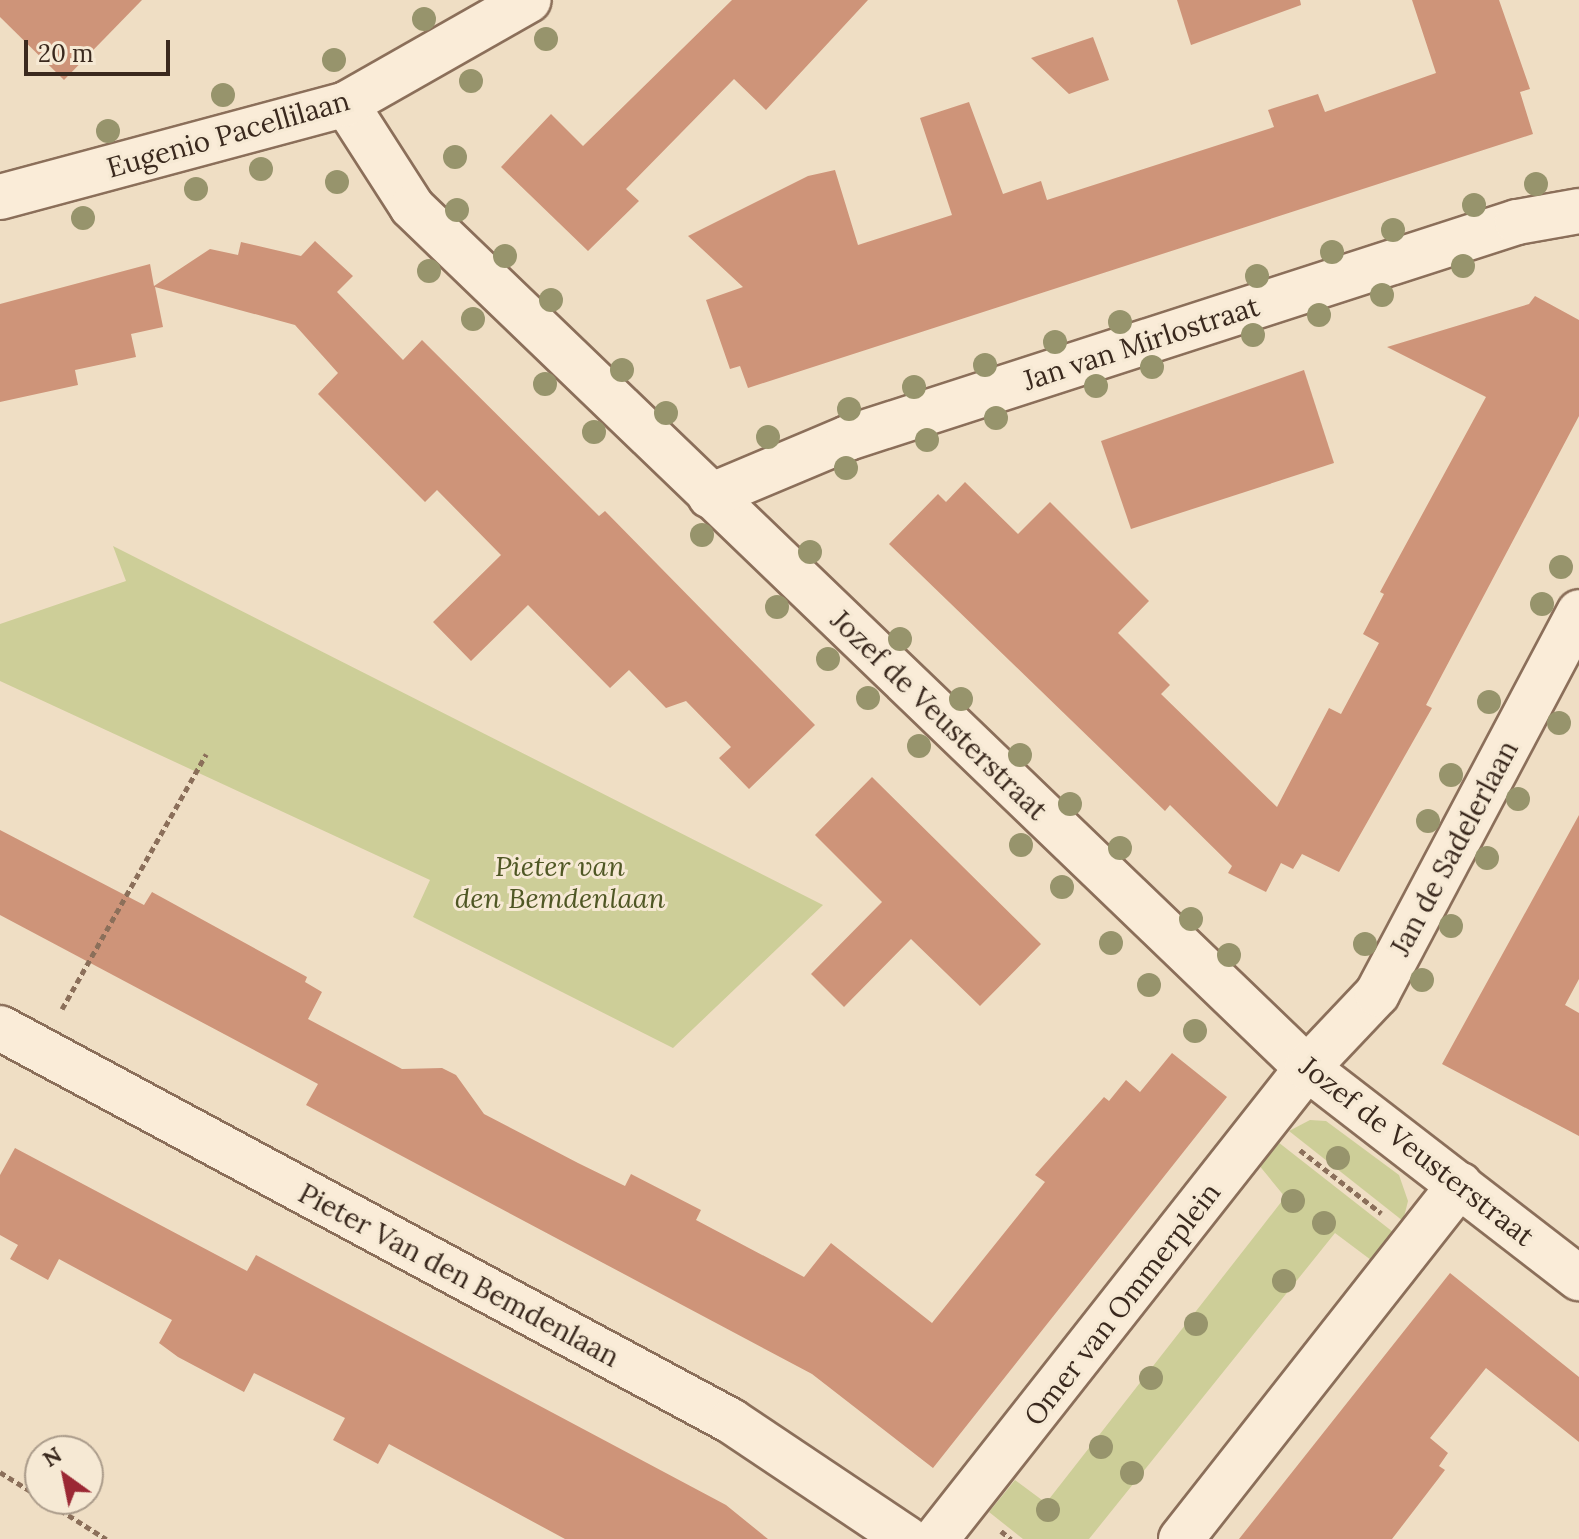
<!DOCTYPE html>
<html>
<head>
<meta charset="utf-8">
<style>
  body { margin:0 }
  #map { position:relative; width:1579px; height:1539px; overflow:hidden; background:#efdec4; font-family:Lora,serif }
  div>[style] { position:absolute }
  .green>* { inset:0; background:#cdce98 }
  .building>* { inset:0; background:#ce9479 }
  .path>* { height:5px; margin-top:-2.5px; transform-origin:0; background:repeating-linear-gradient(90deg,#8b6f5a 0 6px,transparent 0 10px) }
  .roads { filter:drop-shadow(2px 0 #8b6f5a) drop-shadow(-2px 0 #8b6f5a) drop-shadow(0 2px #8b6f5a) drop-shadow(0 -2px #8b6f5a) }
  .minor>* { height:44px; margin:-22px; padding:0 22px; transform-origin:22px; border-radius:22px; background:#faecd8 }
  .trees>* { width:24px; height:24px; margin:-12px; border-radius:50%; background:#97946c }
  span { translate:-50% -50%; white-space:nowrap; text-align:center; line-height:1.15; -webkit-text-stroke:6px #f6e9d4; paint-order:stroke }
  .street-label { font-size:28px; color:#3a291e }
  .park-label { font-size:28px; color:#4f5724; font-style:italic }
  .north { position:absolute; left:24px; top:1435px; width:80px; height:80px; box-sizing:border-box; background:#f6e9d4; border:2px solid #ab9c8b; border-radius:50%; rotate:327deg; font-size:22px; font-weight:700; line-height:32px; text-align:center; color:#3a291e }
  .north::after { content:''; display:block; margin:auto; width:28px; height:36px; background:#9b2834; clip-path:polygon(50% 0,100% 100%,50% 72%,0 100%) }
  .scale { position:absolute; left:24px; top:40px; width:146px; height:36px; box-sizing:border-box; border:4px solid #3a291e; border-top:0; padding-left:10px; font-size:24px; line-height:28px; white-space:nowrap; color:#3a291e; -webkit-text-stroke:6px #f6e9d4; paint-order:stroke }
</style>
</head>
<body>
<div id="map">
  <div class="green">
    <div style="clip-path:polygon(113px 546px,823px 905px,673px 1048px,413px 917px,430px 880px,0 681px,0 624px,126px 581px)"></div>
    <div style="clip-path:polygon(1310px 1120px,1326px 1121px,1399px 1175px,1408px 1201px,1403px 1221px,1289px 1131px)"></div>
    <div style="clip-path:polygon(1278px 1142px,1393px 1232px,1371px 1260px,1335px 1233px,1089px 1539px,1023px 1539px,989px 1512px,1015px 1480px,1046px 1503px,1261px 1228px,1285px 1197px,1258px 1164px)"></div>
  </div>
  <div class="building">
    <div style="clip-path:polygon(0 0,142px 0,64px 80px,0 17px)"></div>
    <div style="clip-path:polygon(732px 0,868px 0,766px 110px,734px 79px,626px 189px,639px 201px,588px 251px,501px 167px,551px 114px,583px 146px)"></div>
    <div style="clip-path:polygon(1177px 0,1300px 0,1301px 5px,1191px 45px)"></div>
    <div style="clip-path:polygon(1412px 0,1499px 0,1530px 89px,1520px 92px,1533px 134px,748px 388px,740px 366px,730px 369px,706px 300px,743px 287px,688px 236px,808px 176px,835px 170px,858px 245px,952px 215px,920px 118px,969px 102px,1003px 194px,1041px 181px,1047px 200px,1274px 127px,1268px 110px,1318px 94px,1325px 112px,1436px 73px)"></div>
    <div style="clip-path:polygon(1093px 37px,1109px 80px,1086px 88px,1069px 94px,1031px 58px)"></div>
    <div style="clip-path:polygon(315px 241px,353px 276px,337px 292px,403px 360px,422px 340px,599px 516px,605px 511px,815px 725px,749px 789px,719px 758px,731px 747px,686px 701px,666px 708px,629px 670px,610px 688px,528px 605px,471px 661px,433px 622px,501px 555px,437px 490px,425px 502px,318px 394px,338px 373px,295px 325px,155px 287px,163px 327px,131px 334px,136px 357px,75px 370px,78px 385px,0 402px,0 304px,150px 264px,154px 286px,210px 249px,238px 255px,241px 242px,301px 256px)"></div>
    <div style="clip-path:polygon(1535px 296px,1579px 320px,1579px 416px,1426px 705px,1432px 708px,1339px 872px,1302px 854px,1293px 869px,1281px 863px,1266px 892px,1228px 873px,1232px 866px,1170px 805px,1165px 811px,889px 544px,938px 494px,946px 502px,965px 482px,1018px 534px,1050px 502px,1149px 601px,1118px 633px,1170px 685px,1161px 694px,1277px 807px,1329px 708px,1341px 714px,1379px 643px,1363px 634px,1384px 594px,1380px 592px,1486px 397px,1387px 347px,1529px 304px)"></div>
    <div style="clip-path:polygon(1304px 370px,1334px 463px,1131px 529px,1101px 441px)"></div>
    <div style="clip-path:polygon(872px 777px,1041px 944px,980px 1006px,911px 939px,844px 1007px,811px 974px,882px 902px,815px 835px)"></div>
    <div style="clip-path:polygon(1579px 815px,1579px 979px,1565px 1005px,1579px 1013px,1579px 1136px,1442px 1064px)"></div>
    <div style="clip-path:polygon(0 830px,144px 905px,152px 892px,307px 977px,305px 982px,322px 992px,308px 1019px,402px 1069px,442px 1068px,456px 1075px,484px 1114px,578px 1163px,625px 1186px,631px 1174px,701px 1210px,696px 1220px,804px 1277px,831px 1243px,932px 1323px,1045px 1182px,1035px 1175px,1104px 1097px,1109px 1101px,1126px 1080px,1140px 1092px,1172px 1053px,1227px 1097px,933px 1468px,812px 1374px,306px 1105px,318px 1084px,0 915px)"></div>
    <div style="clip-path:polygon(15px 1148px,247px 1271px,256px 1255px,726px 1505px,768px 1539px,565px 1539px,389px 1444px,378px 1464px,333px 1440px,345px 1418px,254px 1373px,244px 1392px,178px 1357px,159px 1343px,172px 1320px,59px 1259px,48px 1280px,10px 1259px,18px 1245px,0 1235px,0 1175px)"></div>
    <div style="clip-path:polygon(1450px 1273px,1579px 1377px,1579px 1442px,1486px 1368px,1430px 1438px,1448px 1453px,1439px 1466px,1445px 1470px,1392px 1539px,1239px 1539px)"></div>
  </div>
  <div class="path">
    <div style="left:62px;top:1009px;width:293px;rotate:-60.5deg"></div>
    <div style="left:1300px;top:1150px;width:103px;rotate:37.9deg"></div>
    <div style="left:0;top:1472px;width:47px;rotate:32deg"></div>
    <div style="left:43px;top:1499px;width:75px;rotate:32.4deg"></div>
    <div style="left:1001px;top:1531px;width:13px;rotate:39deg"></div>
  </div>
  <div class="roads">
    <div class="minor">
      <div style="left:346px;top:104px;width:122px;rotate:57.3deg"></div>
      <div style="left:412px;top:207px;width:1242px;rotate:43.89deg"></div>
      <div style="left:1307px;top:1068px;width:344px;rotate:37.7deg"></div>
      <div style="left:0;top:197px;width:358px;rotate:-15deg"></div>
      <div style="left:346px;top:104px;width:210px;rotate:-29.6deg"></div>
      <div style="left:710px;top:496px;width:150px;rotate:-22.8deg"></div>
      <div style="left:848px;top:438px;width:703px;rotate:-17.89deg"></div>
      <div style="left:1517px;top:222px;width:63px;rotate:-10.1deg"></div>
      <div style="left:0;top:1028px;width:830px;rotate:28.26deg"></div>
      <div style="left:731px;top:1421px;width:212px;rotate:33.8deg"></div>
      <div style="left:936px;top:1539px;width:600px;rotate:-51.77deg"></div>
      <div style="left:1307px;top:1068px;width:102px;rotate:-46.6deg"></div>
      <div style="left:1377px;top:994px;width:432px;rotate:-62.1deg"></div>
      <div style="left:1181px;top:1539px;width:451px;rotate:-51.8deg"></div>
    </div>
  </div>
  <div class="trees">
    <div style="left:424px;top:19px"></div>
    <div style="left:546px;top:39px"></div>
    <div style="left:334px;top:60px"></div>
    <div style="left:471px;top:81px"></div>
    <div style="left:223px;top:95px"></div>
    <div style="left:108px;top:131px"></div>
    <div style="left:455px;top:157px"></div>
    <div style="left:261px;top:169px"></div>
    <div style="left:337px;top:182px"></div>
    <div style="left:1536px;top:184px"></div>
    <div style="left:196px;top:189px"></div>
    <div style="left:1474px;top:205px"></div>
    <div style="left:457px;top:210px"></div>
    <div style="left:83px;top:218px"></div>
    <div style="left:1393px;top:230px"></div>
    <div style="left:1332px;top:252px"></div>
    <div style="left:505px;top:256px"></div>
    <div style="left:1463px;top:266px"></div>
    <div style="left:429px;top:271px"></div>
    <div style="left:1257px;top:276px"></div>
    <div style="left:1382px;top:295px"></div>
    <div style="left:551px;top:300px"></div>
    <div style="left:1319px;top:315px"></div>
    <div style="left:473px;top:319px"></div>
    <div style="left:1120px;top:322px"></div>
    <div style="left:1253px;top:335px"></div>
    <div style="left:1055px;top:342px"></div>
    <div style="left:985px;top:365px"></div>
    <div style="left:1152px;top:367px"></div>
    <div style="left:622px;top:370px"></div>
    <div style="left:545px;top:384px"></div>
    <div style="left:1096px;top:386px"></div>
    <div style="left:914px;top:387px"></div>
    <div style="left:849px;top:409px"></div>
    <div style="left:666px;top:413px"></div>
    <div style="left:996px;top:418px"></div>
    <div style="left:594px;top:432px"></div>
    <div style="left:768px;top:437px"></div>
    <div style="left:927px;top:440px"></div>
    <div style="left:846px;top:468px"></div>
    <div style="left:702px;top:535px"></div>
    <div style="left:810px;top:552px"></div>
    <div style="left:1561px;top:567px"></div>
    <div style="left:1542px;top:604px"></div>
    <div style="left:777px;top:607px"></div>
    <div style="left:900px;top:639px"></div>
    <div style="left:828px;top:659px"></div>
    <div style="left:868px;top:698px"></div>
    <div style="left:961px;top:699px"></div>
    <div style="left:1489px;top:702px"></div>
    <div style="left:1559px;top:723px"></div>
    <div style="left:919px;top:746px"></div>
    <div style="left:1020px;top:755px"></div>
    <div style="left:1451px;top:775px"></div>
    <div style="left:1518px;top:799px"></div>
    <div style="left:1070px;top:804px"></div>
    <div style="left:1428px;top:821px"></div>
    <div style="left:1021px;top:845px"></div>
    <div style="left:1120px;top:848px"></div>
    <div style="left:1487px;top:858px"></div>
    <div style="left:1062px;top:887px"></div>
    <div style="left:1191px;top:919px"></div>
    <div style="left:1451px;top:926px"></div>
    <div style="left:1111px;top:943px"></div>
    <div style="left:1365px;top:944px"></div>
    <div style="left:1229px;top:955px"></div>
    <div style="left:1422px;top:980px"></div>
    <div style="left:1149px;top:985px"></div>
    <div style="left:1195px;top:1031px"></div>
    <div style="left:1338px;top:1158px"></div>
    <div style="left:1293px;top:1201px"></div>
    <div style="left:1324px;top:1223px"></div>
    <div style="left:1284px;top:1281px"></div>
    <div style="left:1196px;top:1324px"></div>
    <div style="left:1151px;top:1378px"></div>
    <div style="left:1101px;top:1447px"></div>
    <div style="left:1132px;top:1473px"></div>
    <div style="left:1048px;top:1510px"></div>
  </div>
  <div class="street-label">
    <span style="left:228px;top:134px;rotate:-16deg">Eugenio Pacellilaan</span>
    <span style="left:1141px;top:343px;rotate:-18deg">Jan van Mirlostraat</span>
    <span style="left:939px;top:715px;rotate:44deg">Jozef de Veusterstraat</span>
    <span style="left:1454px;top:848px;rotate:-62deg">Jan de Sadelerlaan</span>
    <span style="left:1417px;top:1151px;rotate:38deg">Jozef de Veusterstraat</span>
    <span style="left:459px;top:1275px;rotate:28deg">Pieter Van den Bemdenlaan</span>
    <span style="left:1122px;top:1304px;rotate:-52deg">Omer van Ommerplein</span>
  </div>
  <div class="park-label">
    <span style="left:560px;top:882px">Pieter van<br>den Bemdenlaan</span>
  </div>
  <div class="north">N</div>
  <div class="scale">20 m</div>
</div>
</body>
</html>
